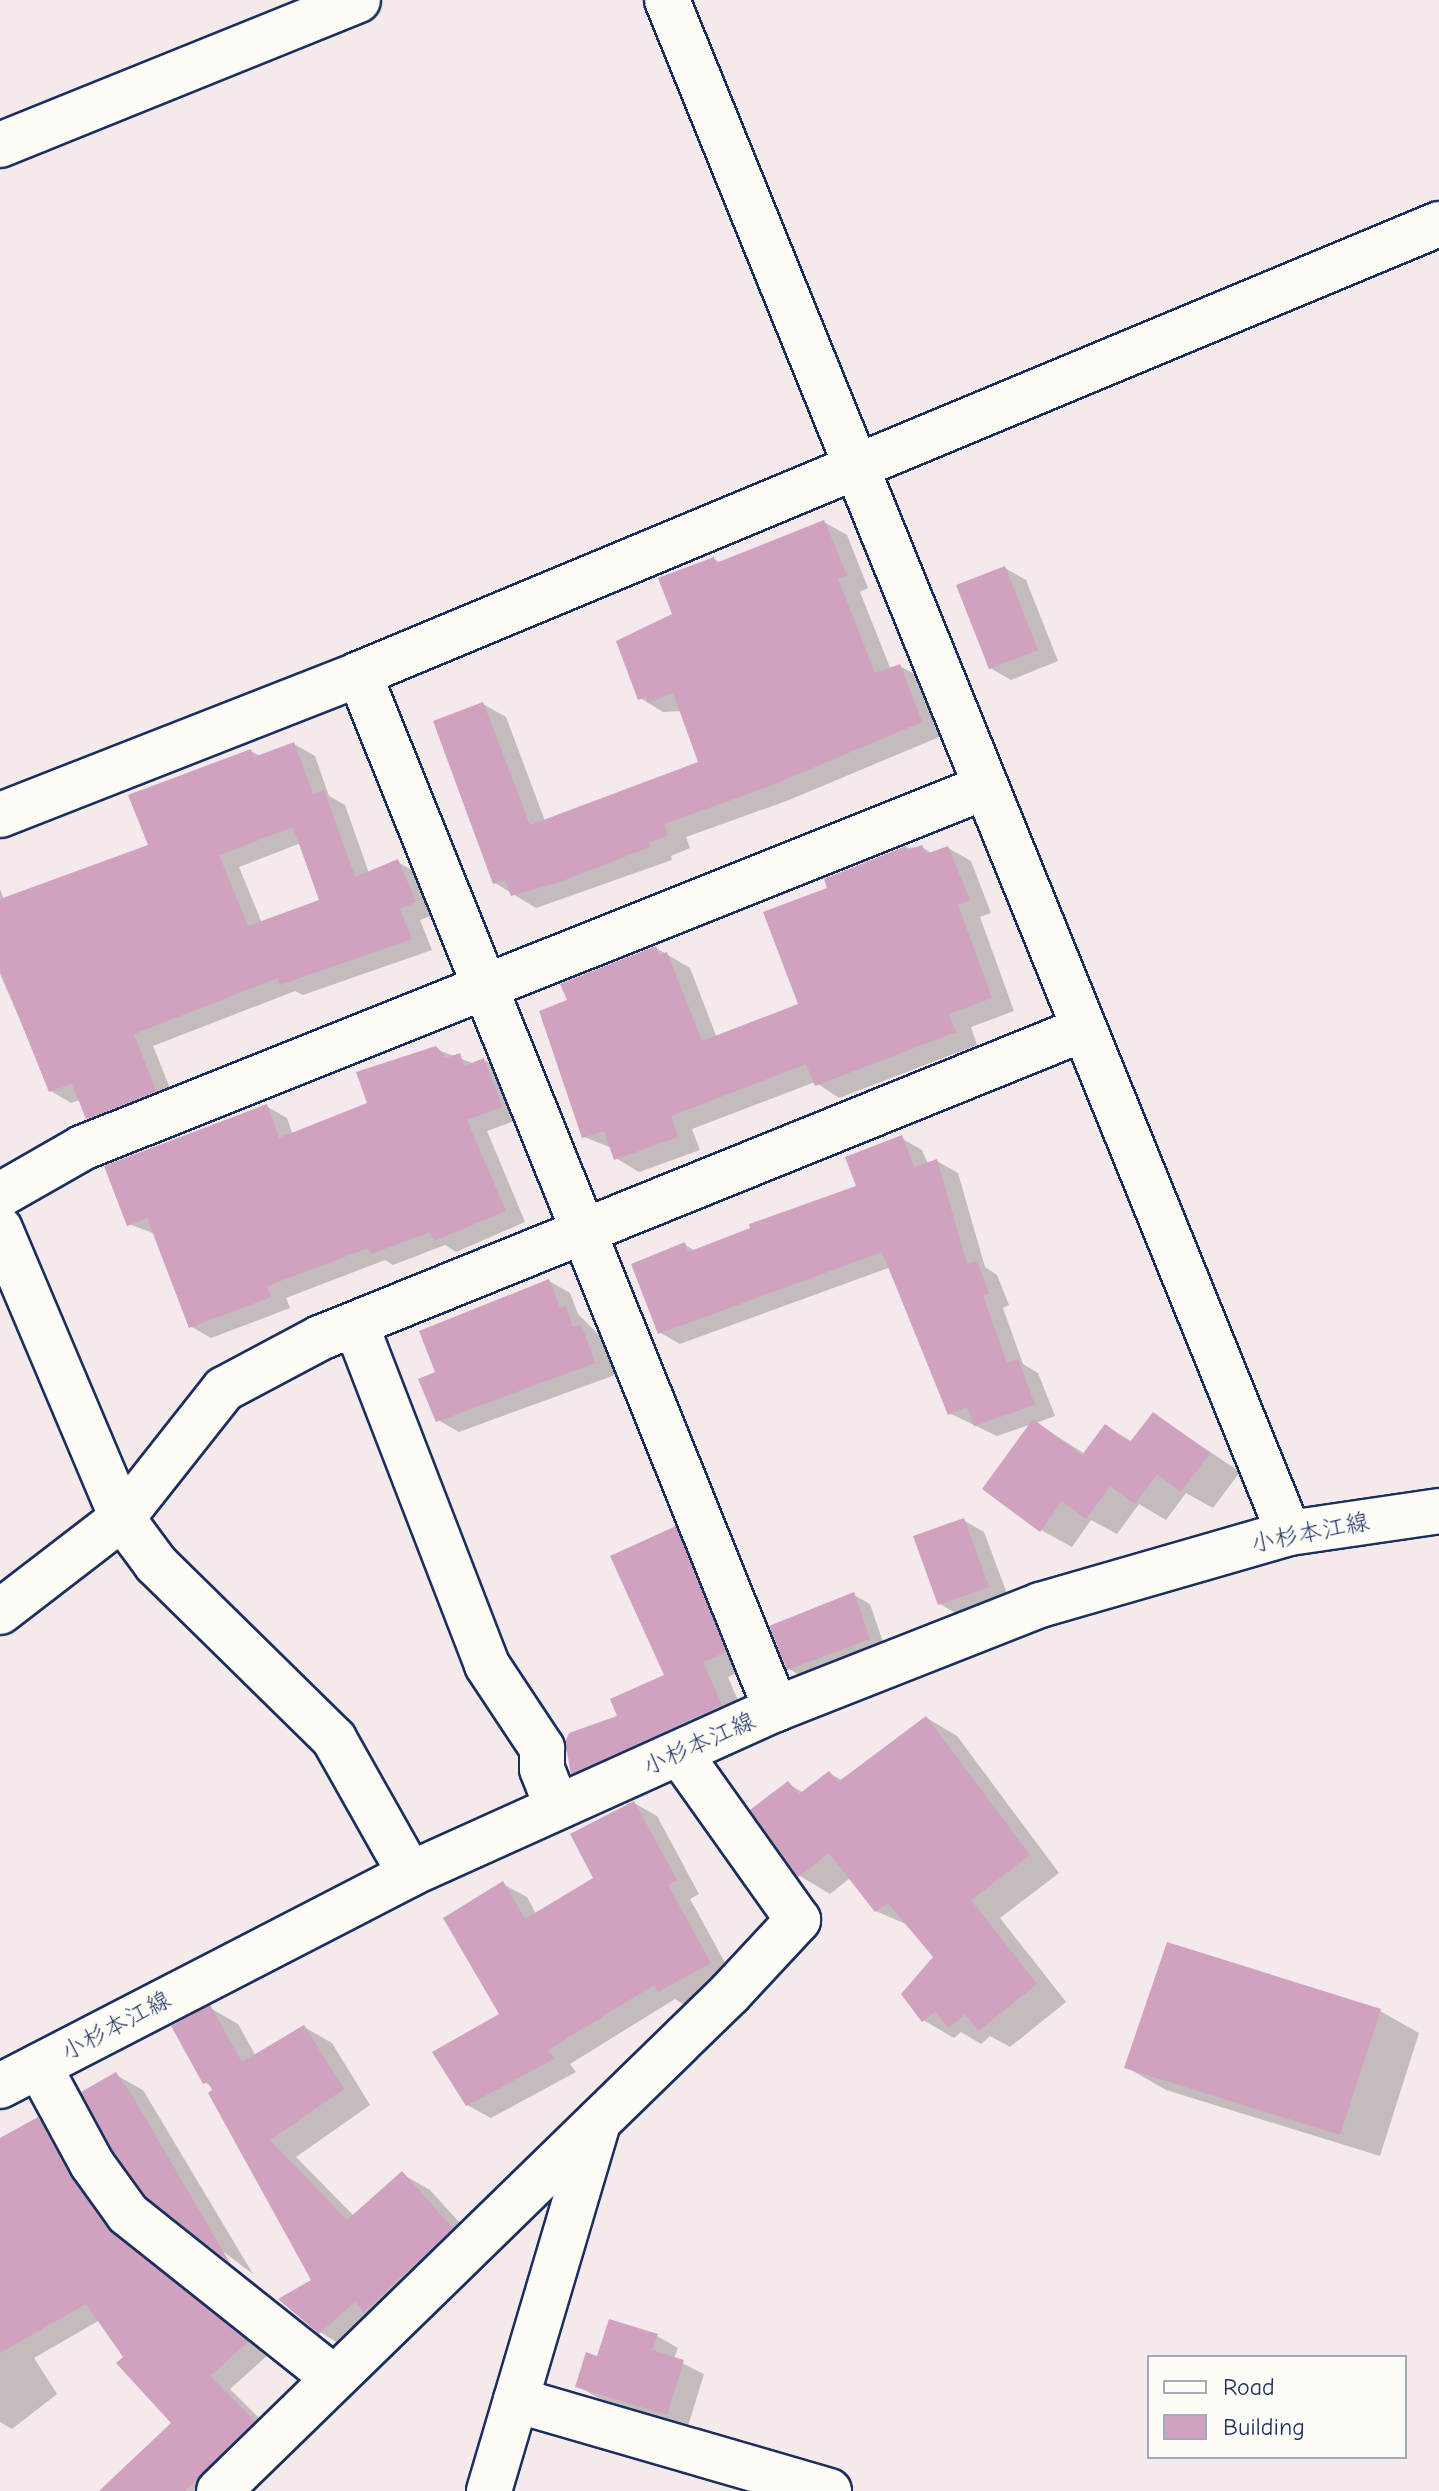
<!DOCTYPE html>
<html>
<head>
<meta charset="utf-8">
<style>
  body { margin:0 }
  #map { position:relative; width:1439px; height:2491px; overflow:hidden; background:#f4eaec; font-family:"Comic Neue","Klee One",sans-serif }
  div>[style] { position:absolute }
  .shadow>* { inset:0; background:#0003 }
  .building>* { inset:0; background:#d1a1c0 }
  .roads { filter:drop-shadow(2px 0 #1b2f5e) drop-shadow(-2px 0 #1b2f5e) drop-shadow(0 2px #1b2f5e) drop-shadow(0 -2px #1b2f5e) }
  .minor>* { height:44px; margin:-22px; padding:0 22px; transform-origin:22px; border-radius:22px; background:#fdfcf7 }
  .major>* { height:44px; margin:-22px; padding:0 22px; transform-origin:22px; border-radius:22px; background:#fdfcf7 }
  span { translate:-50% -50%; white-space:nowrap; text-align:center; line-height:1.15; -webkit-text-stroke:7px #fdfcf7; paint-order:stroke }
  .street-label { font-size:24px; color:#1b2f5e }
  .legend { position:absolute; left:1147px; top:2355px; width:260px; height:104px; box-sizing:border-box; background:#fdfcf7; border:2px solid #a3aaba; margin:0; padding:10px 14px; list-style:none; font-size:24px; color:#1b2f5e }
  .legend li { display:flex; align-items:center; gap:16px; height:40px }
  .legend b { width:40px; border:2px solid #a3aaba }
</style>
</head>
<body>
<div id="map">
  <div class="shadow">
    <div style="clip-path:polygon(824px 522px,847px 535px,868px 588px,860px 592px,891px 670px,900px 666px,923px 679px,944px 735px,789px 800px,686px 837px,690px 848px,671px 856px,672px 860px,536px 908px,495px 883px,483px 704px,506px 717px,545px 821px,701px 763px,682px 711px,663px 712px,640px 698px,674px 615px,714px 559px,721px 563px)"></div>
    <div style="clip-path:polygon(1005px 568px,1026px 580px,1058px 661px,1011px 680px,990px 668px)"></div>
    <div style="clip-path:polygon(evenodd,294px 744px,315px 756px,329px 796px,345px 805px,369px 873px,398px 862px,418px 874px,436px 914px,420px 920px,432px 950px,303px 995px,295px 991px,153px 1046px,176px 1103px,108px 1130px,88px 1118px,80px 1100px,71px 1103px,51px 1091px,0 974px,0 889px,4px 900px,151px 847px,251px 751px,260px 756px,294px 744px,301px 843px,321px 901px,262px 923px,239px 867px,301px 843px)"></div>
    <div style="clip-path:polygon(922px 847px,933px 854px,948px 848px,971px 861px,991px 913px,980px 917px,1014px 1011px,971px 1027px,977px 1045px,839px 1098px,815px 1082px,692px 1129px,700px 1150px,639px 1172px,616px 1158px,612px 1148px,584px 1137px,569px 1002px,656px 948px,690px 968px,717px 1038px,800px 1005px,830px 889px,906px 848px)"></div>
    <div style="clip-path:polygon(436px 1049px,475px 1064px,484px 1060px,505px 1072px,522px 1118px,487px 1131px,525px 1222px,456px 1252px,445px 1245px,393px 1265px,385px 1260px,286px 1298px,290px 1308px,211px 1338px,190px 1326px,155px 1234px,129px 1224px,266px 1106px,287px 1118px,293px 1135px,370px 1105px)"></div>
    <div style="clip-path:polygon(901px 1138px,922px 1150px,928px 1164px,937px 1161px,958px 1173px,985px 1267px,997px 1275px,1009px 1305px,1003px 1308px,1023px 1364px,1038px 1373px,1055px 1416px,1036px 1423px,1085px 1454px,1106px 1427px,1133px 1442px,1154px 1414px,1240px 1472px,1213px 1508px,1186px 1493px,1166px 1520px,1139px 1504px,1117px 1534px,1091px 1520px,1072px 1547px,1041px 1530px,1032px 1424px,997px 1436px,949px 1413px,891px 1267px,680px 1344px,659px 1332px,685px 1245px,696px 1251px,858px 1187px)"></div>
    <div style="clip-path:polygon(549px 1281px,570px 1293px,578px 1314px,602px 1338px,615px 1375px,459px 1432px,438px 1420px,438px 1373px)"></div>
    <div style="clip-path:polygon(963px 1520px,984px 1532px,1009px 1599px,961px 1616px,940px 1604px)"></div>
    <div style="clip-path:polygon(675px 1529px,701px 1543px,751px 1667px,728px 1677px,746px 1719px,598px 1787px,573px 1773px,620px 1717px,666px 1676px)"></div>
    <div style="clip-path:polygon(854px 1595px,870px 1604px,885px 1648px,805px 1678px,789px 1669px)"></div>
    <div style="clip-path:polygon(927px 1718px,957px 1736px,1059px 1873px,1000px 1918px,1066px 2002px,1010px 2047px,990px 2036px,981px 2044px,961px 2032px,954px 2038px,923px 2020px,936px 1957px,910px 1926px,876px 1911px,850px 1878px,830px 1894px,800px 1876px,753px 1810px,788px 1784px,804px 1793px,829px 1773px,843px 1781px)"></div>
    <div style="clip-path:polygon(634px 1803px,657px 1816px,699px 1894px,690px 1899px,733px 1977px,683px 2004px,675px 1999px,570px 2064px,576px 2072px,491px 2118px,467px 2105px,502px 2015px,503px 1884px,527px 1897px,536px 1914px,595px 1878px)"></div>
    <div style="clip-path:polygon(210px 2008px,238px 2024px,256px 2056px,304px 2027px,332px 2043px,370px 2105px,296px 2157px,354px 2216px,402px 2174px,430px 2190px,480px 2245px,348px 2349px,320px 2332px,314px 2281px,215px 2090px,205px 2082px)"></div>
    <div style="clip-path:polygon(1380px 2011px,1419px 2033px,1380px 2156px,1166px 2090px,1126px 2067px)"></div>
    <div style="clip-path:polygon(116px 2075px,143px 2090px,253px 2274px,148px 2195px)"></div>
    <div style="clip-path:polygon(38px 2119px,60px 2131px,91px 2190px,130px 2244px,268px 2355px,230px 2389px,275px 2434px,217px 2491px,102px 2491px,174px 2423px,100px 2320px,34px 2358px,57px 2394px,12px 2429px,0 2422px,0 2166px)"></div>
    <div style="clip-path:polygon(657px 2336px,678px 2348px,674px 2359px,704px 2374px,688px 2426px,598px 2398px,578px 2386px)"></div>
  </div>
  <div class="building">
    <div style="clip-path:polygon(824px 520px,847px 575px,838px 579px,875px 673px,900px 664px,922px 722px,765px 788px,664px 824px,668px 835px,649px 843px,650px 847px,560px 882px,511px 896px,505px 880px,493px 884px,433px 721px,483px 702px,530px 825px,698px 762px,673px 693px,648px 703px,646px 697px,638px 700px,616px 641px,672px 614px,658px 578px,714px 557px,716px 563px)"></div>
    <div style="clip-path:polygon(1005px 566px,1038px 650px,989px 669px,956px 585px)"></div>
    <div style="clip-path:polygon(evenodd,294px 742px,313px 794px,324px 790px,355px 877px,398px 859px,416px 902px,400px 909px,412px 939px,280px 985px,278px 978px,134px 1034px,156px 1091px,86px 1119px,72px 1084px,49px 1092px,0 970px,0 899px,148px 845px,128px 795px,251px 749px,254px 757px,294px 742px,293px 827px,319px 900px,248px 926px,219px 855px,293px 827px)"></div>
    <div style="clip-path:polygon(922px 845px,926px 854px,948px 846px,970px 900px,958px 905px,992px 998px,949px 1014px,956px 1032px,815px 1086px,806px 1064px,671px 1116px,678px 1137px,614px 1160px,604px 1131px,582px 1138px,539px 1011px,567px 1000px,560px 984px,656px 946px,659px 955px,667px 952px,702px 1041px,798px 1004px,763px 912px,827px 888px,824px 879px,906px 846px,908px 850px)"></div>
    <div style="clip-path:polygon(436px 1046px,446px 1058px,460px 1053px,464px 1066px,484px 1058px,502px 1107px,467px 1120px,506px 1211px,434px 1241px,430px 1232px,371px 1254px,368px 1248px,267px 1286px,271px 1297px,189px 1328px,147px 1218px,127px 1226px,104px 1166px,267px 1104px,279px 1138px,367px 1103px,356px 1072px)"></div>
    <div style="clip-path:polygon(902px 1135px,914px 1167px,937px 1159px,967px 1264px,977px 1261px,989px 1293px,983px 1296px,1007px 1363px,1018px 1359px,1035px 1405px,974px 1426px,967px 1407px,948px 1415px,882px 1252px,658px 1334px,631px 1264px,685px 1242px,688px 1252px,750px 1228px,749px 1224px,856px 1186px,845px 1157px)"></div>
    <div style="clip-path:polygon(549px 1279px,560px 1308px,566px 1306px,573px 1327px,581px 1324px,595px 1363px,436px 1422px,418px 1379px,435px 1372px,419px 1331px)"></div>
    <div style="clip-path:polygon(1153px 1412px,1210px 1453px,1181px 1492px,1157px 1474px,1135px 1504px,1110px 1486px,1086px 1519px,1062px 1501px,1040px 1532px,982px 1489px,1033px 1419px,1082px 1455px,1105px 1424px,1130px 1442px)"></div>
    <div style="clip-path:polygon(964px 1518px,989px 1587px,938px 1605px,913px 1536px)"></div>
    <div style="clip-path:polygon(676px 1526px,726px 1652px,703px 1662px,722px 1705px,571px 1774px,565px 1742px,569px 1733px,617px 1716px,610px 1699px,664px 1675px,610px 1556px)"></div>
    <div style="clip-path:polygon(854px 1592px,870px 1639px,787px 1670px,769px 1626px)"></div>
    <div style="clip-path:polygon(926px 1716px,1030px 1855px,971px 1900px,1037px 1984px,978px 2031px,965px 2014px,949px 2028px,935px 2012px,922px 2022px,901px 1994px,933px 1957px,888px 1903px,875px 1912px,829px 1853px,798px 1877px,750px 1810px,788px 1781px,799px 1794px,829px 1771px,838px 1782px)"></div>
    <div style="clip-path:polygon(634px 1801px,677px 1880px,668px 1885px,711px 1963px,658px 1992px,654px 1985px,548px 2050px,554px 2059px,466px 2106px,432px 2052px,499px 2014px,443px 1918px,503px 1881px,525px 1919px,593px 1878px,570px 1834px)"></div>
    <div style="clip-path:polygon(1167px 1942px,1381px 2009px,1340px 2135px,1124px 2068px)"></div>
    <div style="clip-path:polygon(210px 2005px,242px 2062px,304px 2025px,344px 2089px,270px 2140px,347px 2220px,402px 2171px,453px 2228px,364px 2312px,355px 2302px,319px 2334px,278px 2299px,311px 2280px,208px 2093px,212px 2090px,208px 2082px,203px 2084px,171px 2026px)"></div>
    <div style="clip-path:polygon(116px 2072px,133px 2097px,230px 2263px,146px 2197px,113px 2151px,81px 2092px)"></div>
    <div style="clip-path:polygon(38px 2117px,70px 2176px,108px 2229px,248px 2342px,210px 2376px,255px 2421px,185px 2491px,99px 2491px,171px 2423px,116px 2363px,123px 2357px,86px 2304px,0 2353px,0 2138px)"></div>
    <div style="clip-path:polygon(609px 2319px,658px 2334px,652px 2350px,684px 2360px,667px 2415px,575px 2387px,586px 2352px,597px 2356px)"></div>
  </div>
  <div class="roads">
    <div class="minor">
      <div style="left:667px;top:0;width:1654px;rotate:67.92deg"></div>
      <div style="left:0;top:145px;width:386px;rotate:-22deg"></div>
      <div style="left:359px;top:674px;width:1116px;rotate:68.06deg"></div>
      <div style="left:0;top:815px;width:386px;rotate:-21.4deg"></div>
      <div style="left:359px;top:674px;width:1170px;rotate:-22.62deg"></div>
      <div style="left:0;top:1195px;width:95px;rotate:-29.8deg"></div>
      <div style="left:82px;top:1148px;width:970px;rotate:-21.78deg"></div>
      <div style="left:0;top:1229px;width:314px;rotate:67.1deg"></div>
      <div style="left:122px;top:1518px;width:57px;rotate:53.5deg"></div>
      <div style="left:156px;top:1564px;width:250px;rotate:44.5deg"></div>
      <div style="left:334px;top:1739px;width:155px;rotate:60.6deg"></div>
      <div style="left:356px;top:1325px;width:364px;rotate:68.9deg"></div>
      <div style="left:487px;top:1665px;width:100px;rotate:56.5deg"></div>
      <div style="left:542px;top:1748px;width:21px;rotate:90deg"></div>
      <div style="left:542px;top:1769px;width:41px;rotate:68.5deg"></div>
      <div style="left:0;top:1612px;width:154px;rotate:-37.6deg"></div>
      <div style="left:122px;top:1518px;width:164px;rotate:-51.7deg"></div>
      <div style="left:224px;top:1389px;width:109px;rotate:-28deg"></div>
      <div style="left:320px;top:1338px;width:821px;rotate:-22.03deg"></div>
      <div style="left:39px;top:2066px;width:111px;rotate:61.6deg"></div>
      <div style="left:92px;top:2164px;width:62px;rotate:54.2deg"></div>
      <div style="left:128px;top:2214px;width:263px;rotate:38.5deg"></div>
      <div style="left:516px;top:2400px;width:326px;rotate:16.2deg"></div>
      <div style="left:219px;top:2491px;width:714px;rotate:-44.26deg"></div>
      <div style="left:730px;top:1993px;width:100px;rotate:-47deg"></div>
      <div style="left:798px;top:1920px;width:204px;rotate:-125.4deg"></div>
      <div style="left:489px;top:2491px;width:385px;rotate:-73.5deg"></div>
    </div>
    <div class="major">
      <div style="left:0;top:2086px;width:462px;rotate:-27.3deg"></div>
      <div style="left:410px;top:1874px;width:401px;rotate:-24.3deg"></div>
      <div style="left:776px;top:1709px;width:284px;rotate:-21.5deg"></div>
      <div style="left:1040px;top:1605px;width:259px;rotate:-16.1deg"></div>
      <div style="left:1289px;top:1533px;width:152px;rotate:-8.3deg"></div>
    </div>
  </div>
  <div class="street-label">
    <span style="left:1310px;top:1533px;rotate:-11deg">小杉本江線</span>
    <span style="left:699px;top:1744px;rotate:-24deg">小杉本江線</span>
    <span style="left:116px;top:2026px;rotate:-28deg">小杉本江線</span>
  </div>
  <ul class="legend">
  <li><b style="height:10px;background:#fdfcf7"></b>Road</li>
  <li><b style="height:22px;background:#d1a1c0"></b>Building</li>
  </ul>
</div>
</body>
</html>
